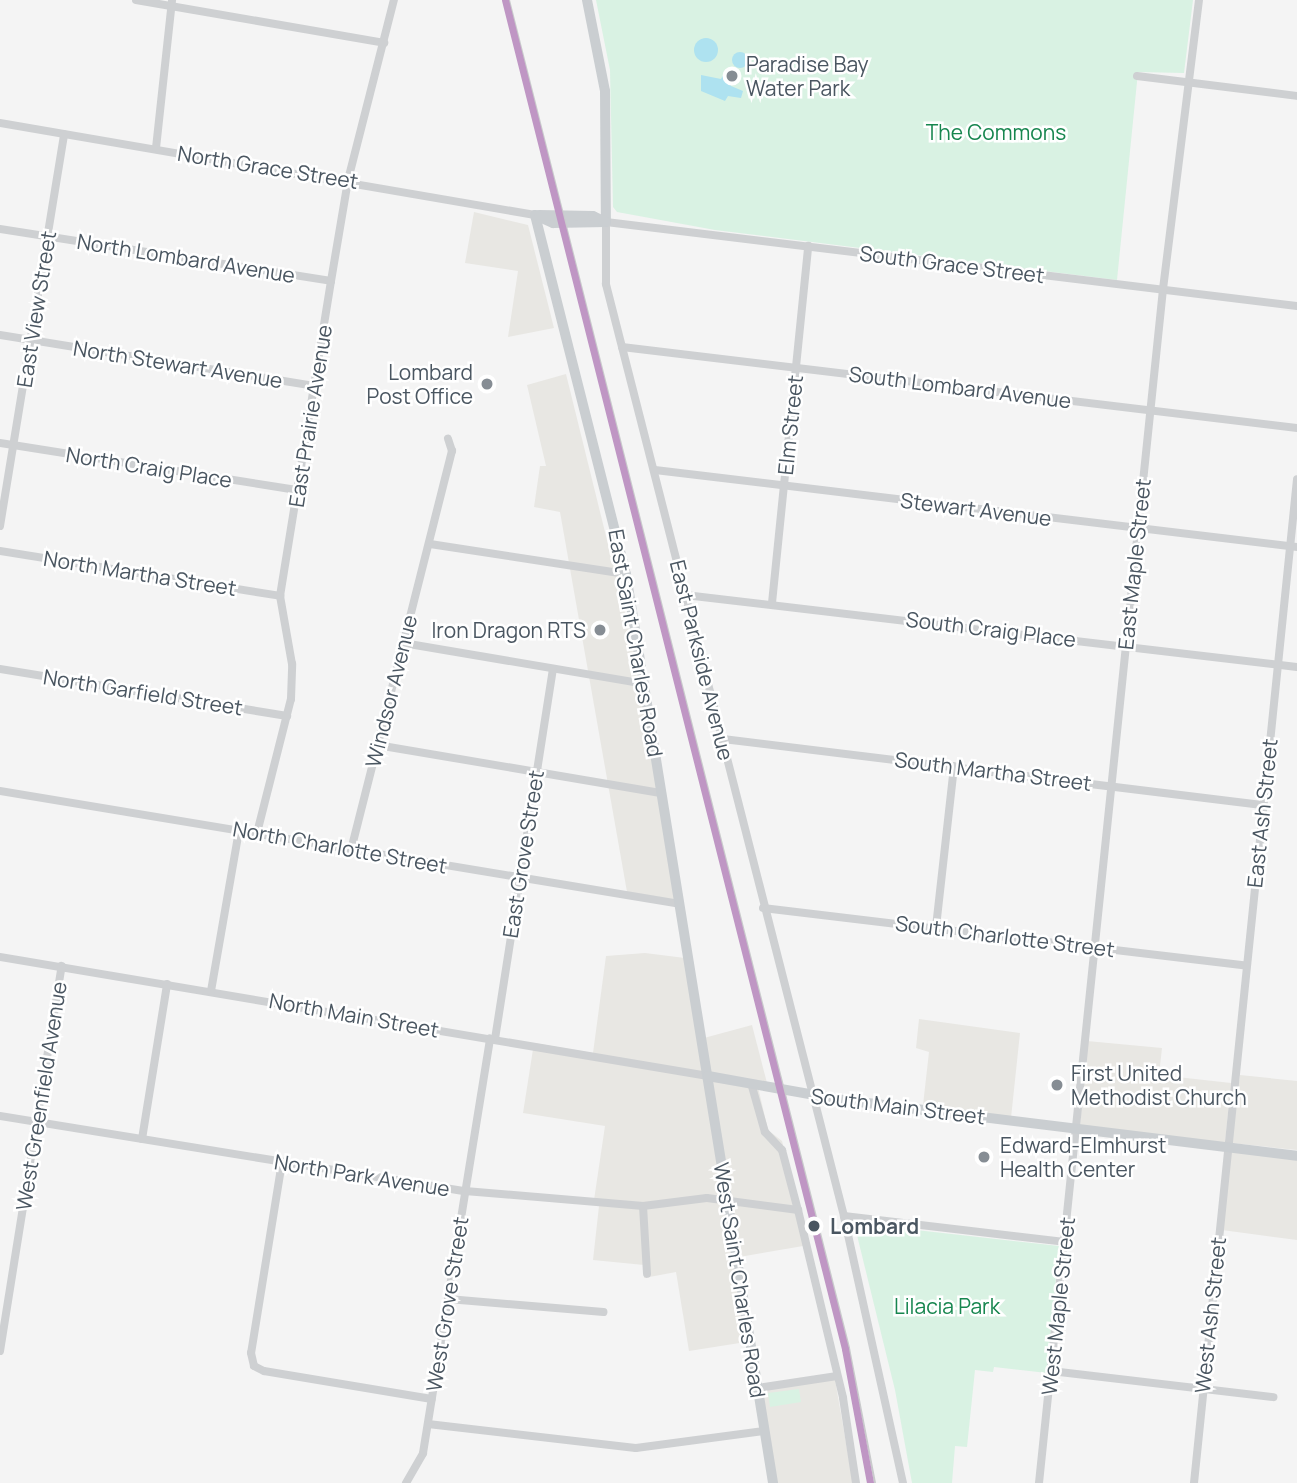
<!DOCTYPE html>
<html>
<head>
<meta charset="utf-8">
<style>
  body { margin:0 }
  #map { position:relative; width:1297px; height:1483px; overflow:hidden; background:#f4f4f4; font-family:Manrope,sans-serif }
  div>[style] { position:absolute }
  .commercial>* { inset:0; background:#e8e7e3 }
  .green>* { inset:0; background:#d9f2e3 }
  .water>* { inset:0; background:#aee2f0 }
  .round { border-radius:50% }
  .minor>* { height:8px; margin:-4px; padding:0 4px; transform-origin:4px; border-radius:4px; background:#ced0d2 }
  .major>* { height:10px; margin:-5px; padding:0 5px; transform-origin:5px; border-radius:5px; background:#caced1 }
  .rail>* { height:2px; margin:-1px; padding:0 1px; transform-origin:1px; border-radius:1px; background:#c9cacc }
  .rail-1>* { height:7px; margin:-3.5px; padding:0 3.5px; transform-origin:3.5px; border-radius:3.5px; background:#bf96c4 }
  .dots>* { width:19px; height:19px; translate:-50% -50%; box-sizing:border-box; border:4px solid #fff; border-radius:50% }
  span { translate:-50% -50%; white-space:nowrap; text-align:center; line-height:1.15; -webkit-text-stroke:5px #fff; paint-order:stroke }
  .poi-label { font-size:21px; color:#4a5661 }
  .left { translate:0 -50%; text-align:left }
  .right { translate:-100% -50%; text-align:right }
  .park-label { font-size:21px; color:#17864f }
  .street-label { font-size:21px; color:#4a5661 }
  .stop-label { font-size:21px; color:#4a5661; font-weight:700 }
</style>
</head>
<body>
<div id="map">
  <div class="commercial">
    <div style="clip-path:polygon(474px 212px,528px 225px,554px 328px,508px 337px,518px 271px,465px 263px)"></div>
    <div style="clip-path:polygon(566px 374px,643px 686px,676px 900px,627px 892px,560px 512px,534px 507px,540px 466px,546px 466px,527px 385px)"></div>
    <div style="clip-path:polygon(645px 953px,685px 958px,746px 1342px,689px 1351px,676px 1272px,644px 1278px,644px 1265px,593px 1260px,599px 1206px,594px 1200px,605px 1126px,523px 1113px,534px 1043px,593px 1053px,606px 956px)"></div>
    <div style="clip-path:polygon(919px 1019px,1020px 1033px,1011px 1118px,923px 1105px,929px 1052px,916px 1048px)"></div>
    <div style="clip-path:polygon(752px 1025px,767px 1083px,711px 1073px,704px 1038px)"></div>
    <div style="clip-path:polygon(1087px 1041px,1162px 1048px,1159px 1075px,1231px 1083px,1225px 1143px,1080px 1127px)"></div>
    <div style="clip-path:polygon(1240px 1075px,1297px 1081px,1297px 1150px,1231px 1143px)"></div>
    <div style="clip-path:polygon(711px 1079px,758px 1087px,768px 1130px,782px 1141px,809px 1245px,739px 1257px)"></div>
    <div style="clip-path:polygon(1230px 1151px,1297px 1159px,1297px 1240px,1222px 1230px)"></div>
    <div style="clip-path:polygon(834px 1374px,853px 1483px,776px 1483px,760px 1386px)"></div>
  </div>
  <div class="green">
    <div style="clip-path:polygon(596px 0,1193px 0,1184px 73px,1138px 72px,1117px 280px,715px 230px,617px 212px,613px 207px,610px 70px)"></div>
    <div style="clip-path:polygon(854px 1223px,1059px 1246px,1047px 1373px,994px 1367px,993px 1372px,975px 1370px,967px 1447px,955px 1446px,952px 1483px,912px 1483px,895px 1390px)"></div>
    <div style="clip-path:polygon(799px 1389px,801px 1402px,770px 1407px,768px 1393px)"></div>
  </div>
  <div class="water">
    <div class="round" style="left:694px;top:38px;width:24px;height:24px"></div>
    <div class="round" style="left:732px;top:52px;width:16px;height:16px"></div>
    <div style="clip-path:polygon(724px 73px,731px 86px,743px 91px,741px 98px,728px 96px,725px 101px,701px 91px,701px 75px,721px 79px)"></div>
  </div>
  <div class="minor">
    <div style="left:136px;top:0;width:252px;rotate:9.8deg"></div>
    <div style="left:1137px;top:76px;width:161px;rotate:7.1deg"></div>
    <div style="left:0;top:123px;width:543px;rotate:9.76deg"></div>
    <div style="left:156px;top:148px;width:149px;rotate:-83.8deg"></div>
    <div style="left:0;top:229px;width:335px;rotate:8.9deg"></div>
    <div style="left:0;top:335px;width:318px;rotate:9.2deg"></div>
    <div style="left:622px;top:347px;width:680px;rotate:6.84deg"></div>
    <div style="left:0;top:443px;width:302px;rotate:9deg"></div>
    <div style="left:655px;top:470px;width:647px;rotate:6.84deg"></div>
    <div style="left:0;top:526px;width:397px;rotate:-80.7deg"></div>
    <div style="left:430px;top:544px;width:198px;rotate:8.7deg"></div>
    <div style="left:0;top:551px;width:284px;rotate:9.1deg"></div>
    <div style="left:685px;top:595px;width:616px;rotate:6.71deg"></div>
    <div style="left:772px;top:603px;width:359px;rotate:-84.2deg"></div>
    <div style="left:403px;top:643px;width:245px;rotate:9.6deg"></div>
    <div style="left:0;top:669px;width:291px;rotate:9.3deg"></div>
    <div style="left:723px;top:739px;width:543px;rotate:6.98deg"></div>
    <div style="left:377px;top:745px;width:289px;rotate:9.6deg"></div>
    <div style="left:0;top:791px;width:689px;rotate:9.43deg"></div>
    <div style="left:257px;top:833px;width:138px;rotate:-75.8deg"></div>
    <div style="left:291px;top:699px;width:35px;rotate:-88deg"></div>
    <div style="left:292px;top:664px;width:69px;rotate:-100deg"></div>
    <div style="left:280px;top:596px;width:319px;rotate:-80.8deg"></div>
    <div style="left:331px;top:281px;width:102px;rotate:-80.4deg"></div>
    <div style="left:348px;top:180px;width:186px;rotate:-75.7deg"></div>
    <div style="left:351px;top:850px;width:412px;rotate:-75.8deg"></div>
    <div style="left:452px;top:451px;width:13px;rotate:-108deg"></div>
    <div style="left:763px;top:908px;width:486px;rotate:6.8deg"></div>
    <div style="left:936px;top:927px;width:162px;rotate:-83.6deg"></div>
    <div style="left:0;top:957px;width:718px;rotate:9.54deg"></div>
    <div style="left:211px;top:991px;width:163px;rotate:-80.1deg"></div>
    <div style="left:495px;top:1039px;width:374px;rotate:-81.1deg"></div>
    <div style="left:751px;top:1083px;width:51px;rotate:74.1deg"></div>
    <div style="left:765px;top:1132px;width:25px;rotate:47deg"></div>
    <div style="left:782px;top:1150px;width:62px;rotate:75.1deg"></div>
    <div style="left:798px;top:1210px;width:193px;rotate:76.5deg"></div>
    <div style="left:843px;top:1398px;width:86px;rotate:81.3deg"></div>
    <div style="left:0;top:1116px;width:471px;rotate:9.2deg"></div>
    <div style="left:465px;top:1191px;width:179px;rotate:4.8deg"></div>
    <div style="left:643px;top:1206px;width:64px;rotate:-7.1deg"></div>
    <div style="left:707px;top:1198px;width:92px;rotate:7.5deg"></div>
    <div style="left:142px;top:1139px;width:157px;rotate:-80.8deg"></div>
    <div style="left:282px;top:1162px;width:193px;rotate:99.2deg"></div>
    <div style="left:251px;top:1353px;width:13px;rotate:77deg"></div>
    <div style="left:254px;top:1366px;width:11px;rotate:27deg"></div>
    <div style="left:264px;top:1371px;width:170px;rotate:9.5deg"></div>
    <div style="left:643px;top:1206px;width:68px;rotate:86.6deg"></div>
    <div style="left:844px;top:1216px;width:222px;rotate:6.7deg"></div>
    <div style="left:448px;top:1299px;width:156px;rotate:4.8deg"></div>
    <div style="left:0;top:1351px;width:390px;rotate:-80.9deg"></div>
    <div style="left:1051px;top:1371px;width:224px;rotate:6.7deg"></div>
    <div style="left:758px;top:1388px;width:80px;rotate:-8.6deg"></div>
    <div style="left:428px;top:1424px;width:209px;rotate:6.6deg"></div>
    <div style="left:636px;top:1448px;width:129px;rotate:-7.6deg"></div>
    <div style="left:406px;top:1483px;width:34px;rotate:-60deg"></div>
    <div style="left:423px;top:1453px;width:420px;rotate:-80.8deg"></div>
    <div style="left:903px;top:1483px;width:273px;rotate:-102.5deg"></div>
    <div style="left:844px;top:1216px;width:962px;rotate:-104.33deg"></div>
    <div style="left:606px;top:284px;width:62px;rotate:-90deg"></div>
    <div style="left:606px;top:222px;width:696px;rotate:6.93deg"></div>
    <div style="left:1039px;top:1483px;width:1200px;rotate:-84.07deg"></div>
    <div style="left:1163px;top:289px;width:291px;rotate:-82.9deg"></div>
    <div style="left:1194px;top:1483px;width:1009px;rotate:-84.14deg"></div>
  </div>
  <div class="major">
    <div style="left:587px;top:0;width:93px;rotate:78.8deg"></div>
    <div style="left:605px;top:91px;width:131px;rotate:89.6deg"></div>
    <div style="left:535px;top:215px;width:370px;rotate:75.8deg"></div>
    <div style="left:626px;top:574px;width:921px;rotate:80.81deg"></div>
    <div style="left:535px;top:215px;width:20px;rotate:24deg"></div>
    <div style="left:553px;top:223px;width:53px;rotate:-1.1deg"></div>
    <div style="left:539px;top:215px;width:54px;rotate:1.1deg"></div>
    <div style="left:593px;top:216px;width:14px;rotate:25deg"></div>
    <div style="left:708px;top:1076px;width:137px;rotate:10.1deg"></div>
    <div style="left:843px;top:1100px;width:457px;rotate:7deg"></div>
  </div>
  <div class="rail">
    <div style="left:509px;top:0;width:1390px;rotate:75.84deg"></div>
    <div style="left:849px;top:1348px;width:137px;rotate:79.1deg"></div>
  </div>
  <div class="rail-1">
    <div style="left:505px;top:0;width:1391px;rotate:75.85deg"></div>
    <div style="left:845px;top:1349px;width:136px;rotate:79.4deg"></div>
  </div>
  <div class="dots">
    <div style="left:732px;top:76px;background:#868d94"></div>
    <div style="left:487px;top:384px;background:#868d94"></div>
    <div style="left:600px;top:630px;background:#868d94"></div>
    <div style="left:1057px;top:1085px;background:#868d94"></div>
    <div style="left:984px;top:1157px;background:#868d94"></div>
    <div style="left:814px;top:1226px;background:#4a5661"></div>
  </div>
  <div class="poi-label">
    <span class="left" style="left:746px;top:76px">Paradise Bay<br>Water Park</span>
    <span class="right" style="left:473px;top:384px">Lombard<br>Post Office</span>
    <span class="right" style="left:586px;top:630px">Iron Dragon RTS</span>
    <span class="left" style="left:1071px;top:1085px">First United<br>Methodist Church</span>
    <span class="left" style="left:1000px;top:1157px">Edward-Elmhurst<br>Health Center</span>
  </div>
  <div class="park-label">
    <span style="left:996px;top:132px">The Commons</span>
    <span style="left:947px;top:1306px">Lilacia Park</span>
  </div>
  <div class="street-label">
    <span style="left:268px;top:167px;rotate:9deg">North Grace Street</span>
    <span style="left:186px;top:258px;rotate:9deg">North Lombard Avenue</span>
    <span style="left:952px;top:264px;rotate:7deg">South Grace Street</span>
    <span style="left:36px;top:309px;rotate:-81deg">East View Street</span>
    <span style="left:178px;top:364px;rotate:9deg">North Stewart Avenue</span>
    <span style="left:960px;top:387px;rotate:7deg">South Lombard Avenue</span>
    <span style="left:310px;top:416px;rotate:-81deg">East Prairie Avenue</span>
    <span style="left:790px;top:425px;rotate:-84deg">Elm Street</span>
    <span style="left:149px;top:467px;rotate:9deg">North Craig Place</span>
    <span style="left:976px;top:509px;rotate:7deg">Stewart Avenue</span>
    <span style="left:1134px;top:564px;rotate:-84deg">East Maple Street</span>
    <span style="left:140px;top:573px;rotate:9deg">North Martha Street</span>
    <span style="left:991px;top:629px;rotate:7deg">South Craig Place</span>
    <span style="left:636px;top:643px;rotate:80deg">East Saint Charles Road</span>
    <span style="left:702px;top:660px;rotate:76deg">East Parkside Avenue</span>
    <span style="left:391px;top:691px;rotate:-76deg">Windsor Avenue</span>
    <span style="left:143px;top:692px;rotate:9deg">North Garfield Street</span>
    <span style="left:993px;top:771px;rotate:7deg">South Martha Street</span>
    <span style="left:1262px;top:813px;rotate:-84deg">East Ash Street</span>
    <span style="left:340px;top:847px;rotate:10deg">North Charlotte Street</span>
    <span style="left:523px;top:854px;rotate:-81deg">East Grove Street</span>
    <span style="left:1005px;top:936px;rotate:7deg">South Charlotte Street</span>
    <span style="left:354px;top:1015px;rotate:10deg">North Main Street</span>
    <span style="left:41px;top:1096px;rotate:-81deg">West Greenfield Avenue</span>
    <span style="left:898px;top:1106px;rotate:7deg">South Main Street</span>
    <span style="left:362px;top:1175px;rotate:9deg">North Park Avenue</span>
    <span style="left:740px;top:1280px;rotate:81deg">West Saint Charles Road</span>
    <span style="left:447px;top:1304px;rotate:-81deg">West Grove Street</span>
    <span style="left:1058px;top:1306px;rotate:-84deg">West Maple Street</span>
    <span style="left:1210px;top:1315px;rotate:-84deg">West Ash Street</span>
  </div>
  <div class="stop-label">
    <span class="left" style="left:830px;top:1226px">Lombard</span>
  </div>
</div>
</body>
</html>
